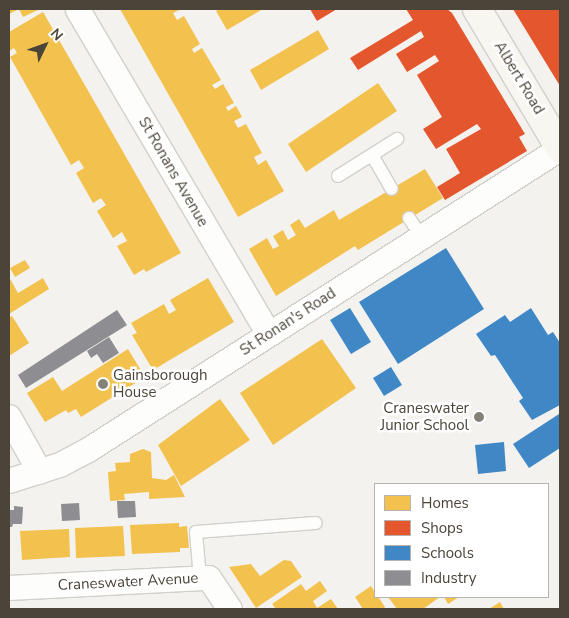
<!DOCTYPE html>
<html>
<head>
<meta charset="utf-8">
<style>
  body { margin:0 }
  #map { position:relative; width:569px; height:618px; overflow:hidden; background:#f4f2ee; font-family:"Nunito Sans",sans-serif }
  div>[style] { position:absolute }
  .homes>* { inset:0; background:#f2c14e }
  .shops>* { inset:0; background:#e4572e }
  .schools>* { inset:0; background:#3f88c5 }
  .industry>* { inset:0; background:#8d8d92 }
  .roads { filter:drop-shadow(1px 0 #d2d0cb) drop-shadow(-1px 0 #d2d0cb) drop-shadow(0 1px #d2d0cb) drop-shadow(0 -1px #d2d0cb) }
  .service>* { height:12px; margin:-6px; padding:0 6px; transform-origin:6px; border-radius:6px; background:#fdfdfc }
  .minor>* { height:24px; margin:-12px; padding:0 12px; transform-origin:12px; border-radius:12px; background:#fdfdfc }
  .secondary>* { height:28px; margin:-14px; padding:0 14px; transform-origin:14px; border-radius:14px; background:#f7f6f1 }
  .dots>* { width:14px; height:14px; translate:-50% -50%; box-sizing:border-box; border:2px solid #fff; border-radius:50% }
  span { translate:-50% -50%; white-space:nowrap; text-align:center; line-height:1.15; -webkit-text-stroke:5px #fff; paint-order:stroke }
  .street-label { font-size:15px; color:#4b4439 }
  .poi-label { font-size:15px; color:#4b4439 }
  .left { translate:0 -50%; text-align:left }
  .right { translate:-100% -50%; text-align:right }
  .frame { position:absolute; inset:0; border:10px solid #4b4439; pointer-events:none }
  .legend { position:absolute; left:374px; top:483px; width:175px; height:115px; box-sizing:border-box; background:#fff; border:1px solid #b7b4b0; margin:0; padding:6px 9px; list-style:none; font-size:15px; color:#4b4439 }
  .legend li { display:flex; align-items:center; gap:10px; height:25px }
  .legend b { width:25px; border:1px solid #b7b4b0 }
  .north { position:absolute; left:20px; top:20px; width:50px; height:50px; -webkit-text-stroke:4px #fff; paint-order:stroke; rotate:48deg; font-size:14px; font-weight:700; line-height:20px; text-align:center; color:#4b4439 }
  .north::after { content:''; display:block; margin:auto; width:18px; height:22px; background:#4b4439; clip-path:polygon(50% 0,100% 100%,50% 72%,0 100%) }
</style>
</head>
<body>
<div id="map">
  <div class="homes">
    <div style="clip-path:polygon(9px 9px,40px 9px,23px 17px,19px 9px,9px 14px)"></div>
    <div style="clip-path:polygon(120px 9px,181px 9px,173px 13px,177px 20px,184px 16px,200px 44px,192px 49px,194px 53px,202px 48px,221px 80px,212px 85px,215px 89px,223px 84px,234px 103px,226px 107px,228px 111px,236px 106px,242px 117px,234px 121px,238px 128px,246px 124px,262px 153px,254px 157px,258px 165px,266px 160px,284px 191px,238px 217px)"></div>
    <div style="clip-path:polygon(221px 9px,263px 9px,227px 30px,216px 11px)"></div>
    <div style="clip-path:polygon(43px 12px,181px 253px,146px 272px,144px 269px,134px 275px,117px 246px,127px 241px,122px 232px,113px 238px,97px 211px,106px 205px,101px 198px,93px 203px,76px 173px,84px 168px,79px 160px,71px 165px,10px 57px,17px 53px,14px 48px,9px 51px,9px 32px)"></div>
    <div style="clip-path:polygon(318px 30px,329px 49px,261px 90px,250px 70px)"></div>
    <div style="clip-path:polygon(378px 83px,397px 111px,306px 172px,288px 144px)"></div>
    <div style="clip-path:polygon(425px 169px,443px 198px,358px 250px,355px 246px,276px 296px,249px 249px,267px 238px,273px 249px,279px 246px,273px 236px,283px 230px,288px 240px,296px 235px,290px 225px,299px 219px,305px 228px,334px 210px,339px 220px)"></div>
    <div style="clip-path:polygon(25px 260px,30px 268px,15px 277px,10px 268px)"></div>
    <div style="clip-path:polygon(9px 277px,18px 293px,43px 278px,49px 289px,9px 314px)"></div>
    <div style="clip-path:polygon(208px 278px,234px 322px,153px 370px,132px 335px,137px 333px,131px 323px,164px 304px,169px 314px,176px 310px,170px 300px)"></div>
    <div style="clip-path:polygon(12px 316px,29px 343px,9px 356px,9px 318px)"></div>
    <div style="clip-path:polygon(322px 339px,356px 388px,273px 445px,240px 393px)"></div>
    <div style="clip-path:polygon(128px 349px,145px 377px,81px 417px,76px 409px,68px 413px,66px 410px,45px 422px,27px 393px,53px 377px,62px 391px)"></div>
    <div style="clip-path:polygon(220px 399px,250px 440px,181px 486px,158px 445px)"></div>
    <div style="clip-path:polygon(143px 449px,151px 452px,152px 478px,166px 480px,174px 475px,185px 497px,149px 499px,149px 492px,124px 494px,125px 500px,110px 501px,108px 472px,116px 471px,115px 463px,130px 462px,130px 454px)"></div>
    <div style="clip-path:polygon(179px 523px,179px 527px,187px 526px,189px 548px,180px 548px,180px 552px,132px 554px,130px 525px)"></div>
    <div style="clip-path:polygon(123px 526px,125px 556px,76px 558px,75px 528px)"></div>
    <div style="clip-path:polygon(69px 529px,70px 557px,22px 560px,20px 531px)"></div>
    <div style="clip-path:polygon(284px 560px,291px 561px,302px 577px,256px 608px,229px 567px,251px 564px,260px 576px)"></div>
    <div style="clip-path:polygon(320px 581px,327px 591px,313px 601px,317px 608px,331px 599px,338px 609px,276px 609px,272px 604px,301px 584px,306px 591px)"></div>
    <div style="clip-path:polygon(371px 586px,385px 607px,383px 609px,363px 609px,355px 597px)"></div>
    <div style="clip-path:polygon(388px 597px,440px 597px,423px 609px,397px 609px)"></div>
    <div style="clip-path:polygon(444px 597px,459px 597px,448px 604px)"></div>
    <div style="clip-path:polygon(500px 602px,504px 609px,489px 609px)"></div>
  </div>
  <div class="shops">
    <div style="clip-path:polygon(310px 9px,337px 9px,317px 21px)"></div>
    <div style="clip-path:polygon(406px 9px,447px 9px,452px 13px,525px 134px,519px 137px,527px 151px,445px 200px,437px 187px,460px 173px,446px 149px,481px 129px,477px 124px,436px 149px,423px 129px,442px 117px,417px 75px,439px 61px,435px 55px,407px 72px,396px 54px,424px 37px,421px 31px,358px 70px,350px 58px,413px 20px)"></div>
    <div style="clip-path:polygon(513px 9px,560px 9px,560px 86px)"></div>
  </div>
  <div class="schools">
    <div style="clip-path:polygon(446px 248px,484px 309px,398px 364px,359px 302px)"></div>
    <div style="clip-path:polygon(350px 308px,371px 342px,351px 354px,330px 320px)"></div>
    <div style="clip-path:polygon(531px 308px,548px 335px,553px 332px,560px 343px,560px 405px,532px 420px,519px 401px,523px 398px,495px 355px,491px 356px,476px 334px,505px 315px,510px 322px)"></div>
    <div style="clip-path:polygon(391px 367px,402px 385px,384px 396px,373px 378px)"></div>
    <div style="clip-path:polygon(559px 414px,560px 448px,529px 468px,513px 444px)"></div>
    <div style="clip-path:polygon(504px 442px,506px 471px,478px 474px,475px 445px)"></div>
  </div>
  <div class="industry">
    <div style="clip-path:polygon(117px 310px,127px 325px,26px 388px,18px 375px)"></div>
    <div style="clip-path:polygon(109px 337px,119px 353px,103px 363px,97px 354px,91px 358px,87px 351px)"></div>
    <div style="clip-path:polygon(117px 501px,135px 501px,136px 517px,118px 518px)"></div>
    <div style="clip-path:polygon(79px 503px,80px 520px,62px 521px,61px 504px)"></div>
    <div style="clip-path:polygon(14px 506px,23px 507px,22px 524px,13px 524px,12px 527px,9px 527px,9px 510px,14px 510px)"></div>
  </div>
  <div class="roads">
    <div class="service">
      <div style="left:372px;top:155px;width:39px;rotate:60deg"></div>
      <div style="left:338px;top:176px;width:70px;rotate:-32.1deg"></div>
      <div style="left:409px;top:218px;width:23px;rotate:56deg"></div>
      <div style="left:200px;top:578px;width:46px;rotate:-95deg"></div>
      <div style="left:196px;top:532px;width:120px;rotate:-4.3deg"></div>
    </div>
    <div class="minor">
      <div style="left:78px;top:10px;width:376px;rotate:59.5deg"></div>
      <div style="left:9px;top:417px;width:63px;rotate:60.6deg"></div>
      <div style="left:9px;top:481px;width:53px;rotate:-17.4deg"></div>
      <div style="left:60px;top:465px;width:34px;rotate:-28deg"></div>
      <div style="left:90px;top:449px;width:558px;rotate:-32.55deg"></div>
      <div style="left:9px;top:588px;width:200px;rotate:-2.9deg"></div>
      <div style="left:209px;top:578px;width:37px;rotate:56deg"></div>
    </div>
    <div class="secondary">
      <div style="left:477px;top:9px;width:162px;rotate:59.2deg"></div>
    </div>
  </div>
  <div class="dots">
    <div style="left:103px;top:384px;background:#868178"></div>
    <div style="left:479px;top:417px;background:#868178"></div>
  </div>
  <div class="street-label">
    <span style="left:519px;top:78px;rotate:59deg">Albert Road</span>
    <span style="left:173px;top:172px;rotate:60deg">St Ronans Avenue</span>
    <span style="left:288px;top:322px;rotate:-33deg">St Ronan's Road</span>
    <span style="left:128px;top:582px;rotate:-3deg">Craneswater Avenue</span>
  </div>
  <div class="poi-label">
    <span class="left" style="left:113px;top:384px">Gainsborough<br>House</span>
    <span class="right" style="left:469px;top:417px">Craneswater<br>Junior School</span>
  </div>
  <div class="frame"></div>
  <ul class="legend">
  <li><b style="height:14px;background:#f2c14e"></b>Homes</li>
  <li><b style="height:14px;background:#e4572e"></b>Shops</li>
  <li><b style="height:14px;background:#3f88c5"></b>Schools</li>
  <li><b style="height:14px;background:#8d8d92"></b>Industry</li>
  </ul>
  <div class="north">N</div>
</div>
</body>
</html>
